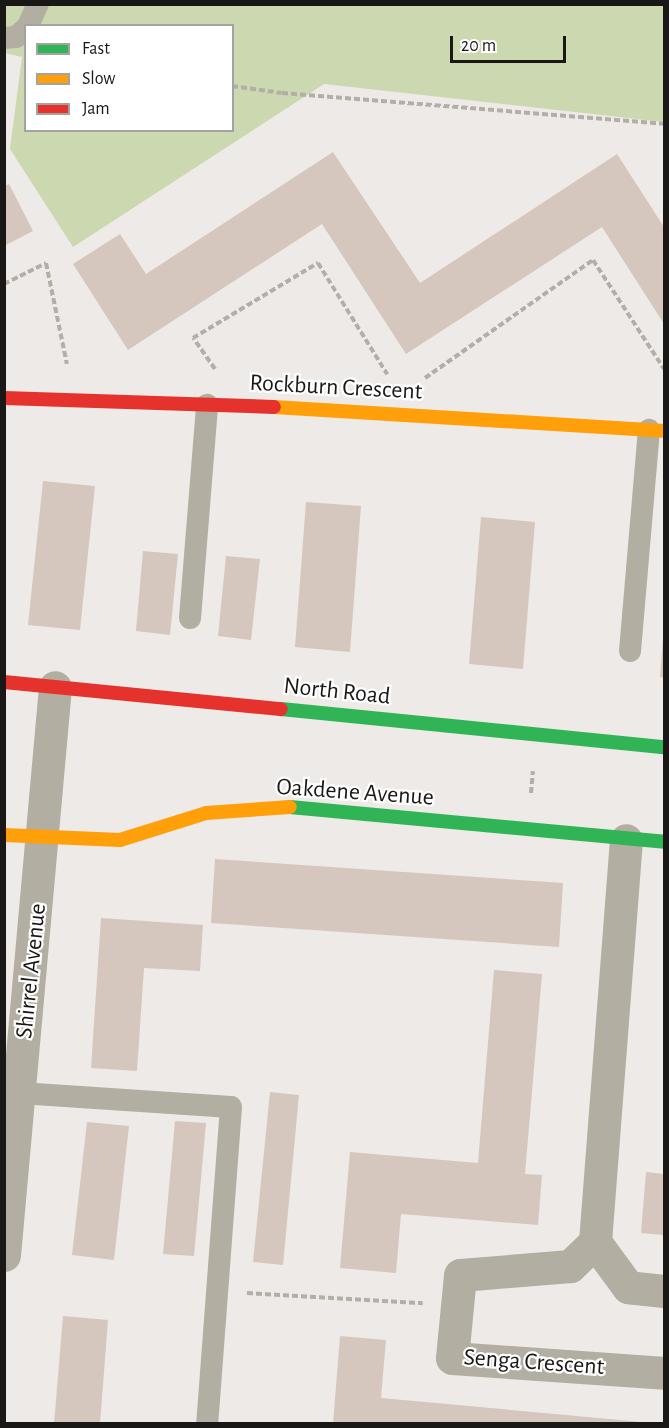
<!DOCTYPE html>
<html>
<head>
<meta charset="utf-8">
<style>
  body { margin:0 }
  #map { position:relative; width:669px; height:1428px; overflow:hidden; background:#edeae8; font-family:"Alegreya Sans",sans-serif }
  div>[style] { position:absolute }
  .green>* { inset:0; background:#cbd8b0 }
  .building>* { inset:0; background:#d6c7be }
  .path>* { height:4px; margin-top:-2px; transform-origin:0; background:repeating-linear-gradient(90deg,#b3afa7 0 6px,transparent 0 9px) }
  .lane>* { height:22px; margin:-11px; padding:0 11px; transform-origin:11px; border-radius:11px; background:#b2aea1 }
  .street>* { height:33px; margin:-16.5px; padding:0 16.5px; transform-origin:16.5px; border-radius:16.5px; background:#b2aea1 }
  .fast>* { height:14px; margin:-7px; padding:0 7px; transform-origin:7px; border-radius:7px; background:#30b455 }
  .slow>* { height:14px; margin:-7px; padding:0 7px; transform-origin:7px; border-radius:7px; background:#ff9f0a }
  .jam>* { height:14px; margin:-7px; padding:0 7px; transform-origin:7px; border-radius:7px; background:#e5322d }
  span { translate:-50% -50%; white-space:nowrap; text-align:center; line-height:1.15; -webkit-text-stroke:4.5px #fff; paint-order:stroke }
  .street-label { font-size:24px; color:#1a1817 }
  .frame { position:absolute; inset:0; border:6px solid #1a1817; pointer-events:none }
  .legend { position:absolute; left:24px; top:24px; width:210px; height:108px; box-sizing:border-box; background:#fff; border:2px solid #a3a3a2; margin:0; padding:8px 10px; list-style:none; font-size:18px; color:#1a1817 }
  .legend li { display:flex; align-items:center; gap:12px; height:30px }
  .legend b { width:30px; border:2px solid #a3a3a2 }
  .scale { position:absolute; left:450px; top:36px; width:116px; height:27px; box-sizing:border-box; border:3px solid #1a1817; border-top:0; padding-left:8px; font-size:18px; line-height:21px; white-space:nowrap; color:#1a1817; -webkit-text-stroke:4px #fff; paint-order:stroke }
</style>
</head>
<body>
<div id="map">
  <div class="green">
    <div style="clip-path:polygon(evenodd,5px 5px,664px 5px,664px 122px,324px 84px,73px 247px,10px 149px,22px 57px,5px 53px,5px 5px,26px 26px,232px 26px,232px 130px,26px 130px,26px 26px)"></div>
  </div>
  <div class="building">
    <div style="clip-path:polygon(333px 152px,420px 283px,617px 154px,664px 227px,664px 324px,602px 227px,406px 354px,322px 224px,128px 350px,73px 264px,120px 234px,146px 274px)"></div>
    <div style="clip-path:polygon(9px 184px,33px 231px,4px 246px,4px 186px)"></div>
    <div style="clip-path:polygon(43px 481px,95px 486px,80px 630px,28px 625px)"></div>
    <div style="clip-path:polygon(306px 502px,361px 506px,350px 652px,295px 647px)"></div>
    <div style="clip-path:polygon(481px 517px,535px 522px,523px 669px,469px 664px)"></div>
    <div style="clip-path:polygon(143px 551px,178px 554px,170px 635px,136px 631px)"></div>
    <div style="clip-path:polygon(226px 556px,260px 559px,251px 640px,218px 636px)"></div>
    <div style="clip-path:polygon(663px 638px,664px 638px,664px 678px,660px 677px)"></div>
    <div style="clip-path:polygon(215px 859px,563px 883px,559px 947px,211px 923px)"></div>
    <div style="clip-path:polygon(101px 918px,203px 925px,200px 971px,144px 968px,137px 1071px,91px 1068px)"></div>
    <div style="clip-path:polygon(494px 970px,542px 974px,525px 1174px,542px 1175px,538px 1225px,401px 1214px,396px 1273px,340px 1268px,350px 1152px,478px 1163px)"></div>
    <div style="clip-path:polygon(270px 1092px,299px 1095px,283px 1265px,253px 1262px)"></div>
    <div style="clip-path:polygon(175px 1121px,206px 1123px,194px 1256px,163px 1254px)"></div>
    <div style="clip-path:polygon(87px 1122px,129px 1126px,114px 1260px,72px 1255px)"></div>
    <div style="clip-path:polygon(646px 1172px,664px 1174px,664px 1235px,641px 1233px)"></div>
    <div style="clip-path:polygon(63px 1316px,108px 1320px,100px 1424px,54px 1424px)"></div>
    <div style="clip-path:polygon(340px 1336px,386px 1340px,381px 1398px,664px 1424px,333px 1424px)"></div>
  </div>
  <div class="path">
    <div style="left:232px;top:86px;width:50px;rotate:8deg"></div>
    <div style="left:282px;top:93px;width:383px;rotate:4.6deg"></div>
    <div style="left:4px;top:284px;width:47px;rotate:-26.6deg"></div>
    <div style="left:46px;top:263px;width:103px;rotate:78.3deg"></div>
    <div style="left:215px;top:369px;width:38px;rotate:-125deg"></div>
    <div style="left:193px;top:338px;width:146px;rotate:-31deg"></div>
    <div style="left:318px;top:263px;width:131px;rotate:58.1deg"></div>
    <div style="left:425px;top:378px;width:205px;rotate:-35.1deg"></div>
    <div style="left:593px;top:260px;width:130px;rotate:56.9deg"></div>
    <div style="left:531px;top:793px;width:22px;rotate:-85deg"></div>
    <div style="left:247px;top:1293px;width:176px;rotate:3.3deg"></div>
  </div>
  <div class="lane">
    <div style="left:28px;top:26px;width:24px;rotate:-66deg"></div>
    <div style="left:4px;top:38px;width:12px;rotate:-5deg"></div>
    <div style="left:16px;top:37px;width:13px;rotate:-42deg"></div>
    <div style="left:190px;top:618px;width:214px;rotate:-85.4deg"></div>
    <div style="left:630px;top:651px;width:222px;rotate:-85.1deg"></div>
    <div style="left:20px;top:1093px;width:211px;rotate:3.8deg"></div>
    <div style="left:231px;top:1107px;width:318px;rotate:94.3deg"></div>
  </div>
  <div class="street">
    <div style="left:595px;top:1242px;width:403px;rotate:-85.6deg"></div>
    <div style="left:4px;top:1255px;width:570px;rotate:-84.87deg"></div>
    <div style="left:664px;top:1291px;width:36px;rotate:-174deg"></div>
    <div style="left:628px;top:1287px;width:56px;rotate:-126.3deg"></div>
    <div style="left:595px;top:1242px;width:35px;rotate:136deg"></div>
    <div style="left:570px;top:1266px;width:110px;rotate:175.3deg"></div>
    <div style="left:460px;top:1275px;width:83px;rotate:95.5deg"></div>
    <div style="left:452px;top:1358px;width:213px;rotate:4deg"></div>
  </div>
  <div class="fast">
    <div style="left:281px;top:709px;width:385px;rotate:5.7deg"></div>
    <div style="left:290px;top:807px;width:376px;rotate:5.3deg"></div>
  </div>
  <div class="slow">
    <div style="left:274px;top:407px;width:391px;rotate:3.5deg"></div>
    <div style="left:4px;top:835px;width:116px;rotate:2.5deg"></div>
    <div style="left:120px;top:840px;width:90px;rotate:-17.4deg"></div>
    <div style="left:206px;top:813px;width:84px;rotate:-4.1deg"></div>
  </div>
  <div class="jam">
    <div style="left:4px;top:398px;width:270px;rotate:1.9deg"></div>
    <div style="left:4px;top:682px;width:278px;rotate:5.6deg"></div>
  </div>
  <div class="street-label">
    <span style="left:336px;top:388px;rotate:3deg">Rockburn Crescent</span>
    <span style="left:337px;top:692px;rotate:6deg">North Road</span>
    <span style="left:355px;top:793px;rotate:4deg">Oakdene Avenue</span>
    <span style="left:32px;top:971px;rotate:-84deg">Shirrel Avenue</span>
    <span style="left:534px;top:1363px;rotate:4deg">Senga Crescent</span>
  </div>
  <div class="frame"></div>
  <ul class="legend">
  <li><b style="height:8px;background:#30b455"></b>Fast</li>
  <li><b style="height:8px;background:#ff9f0a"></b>Slow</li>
  <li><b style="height:8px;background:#e5322d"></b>Jam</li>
  </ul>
  <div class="scale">20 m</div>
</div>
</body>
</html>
